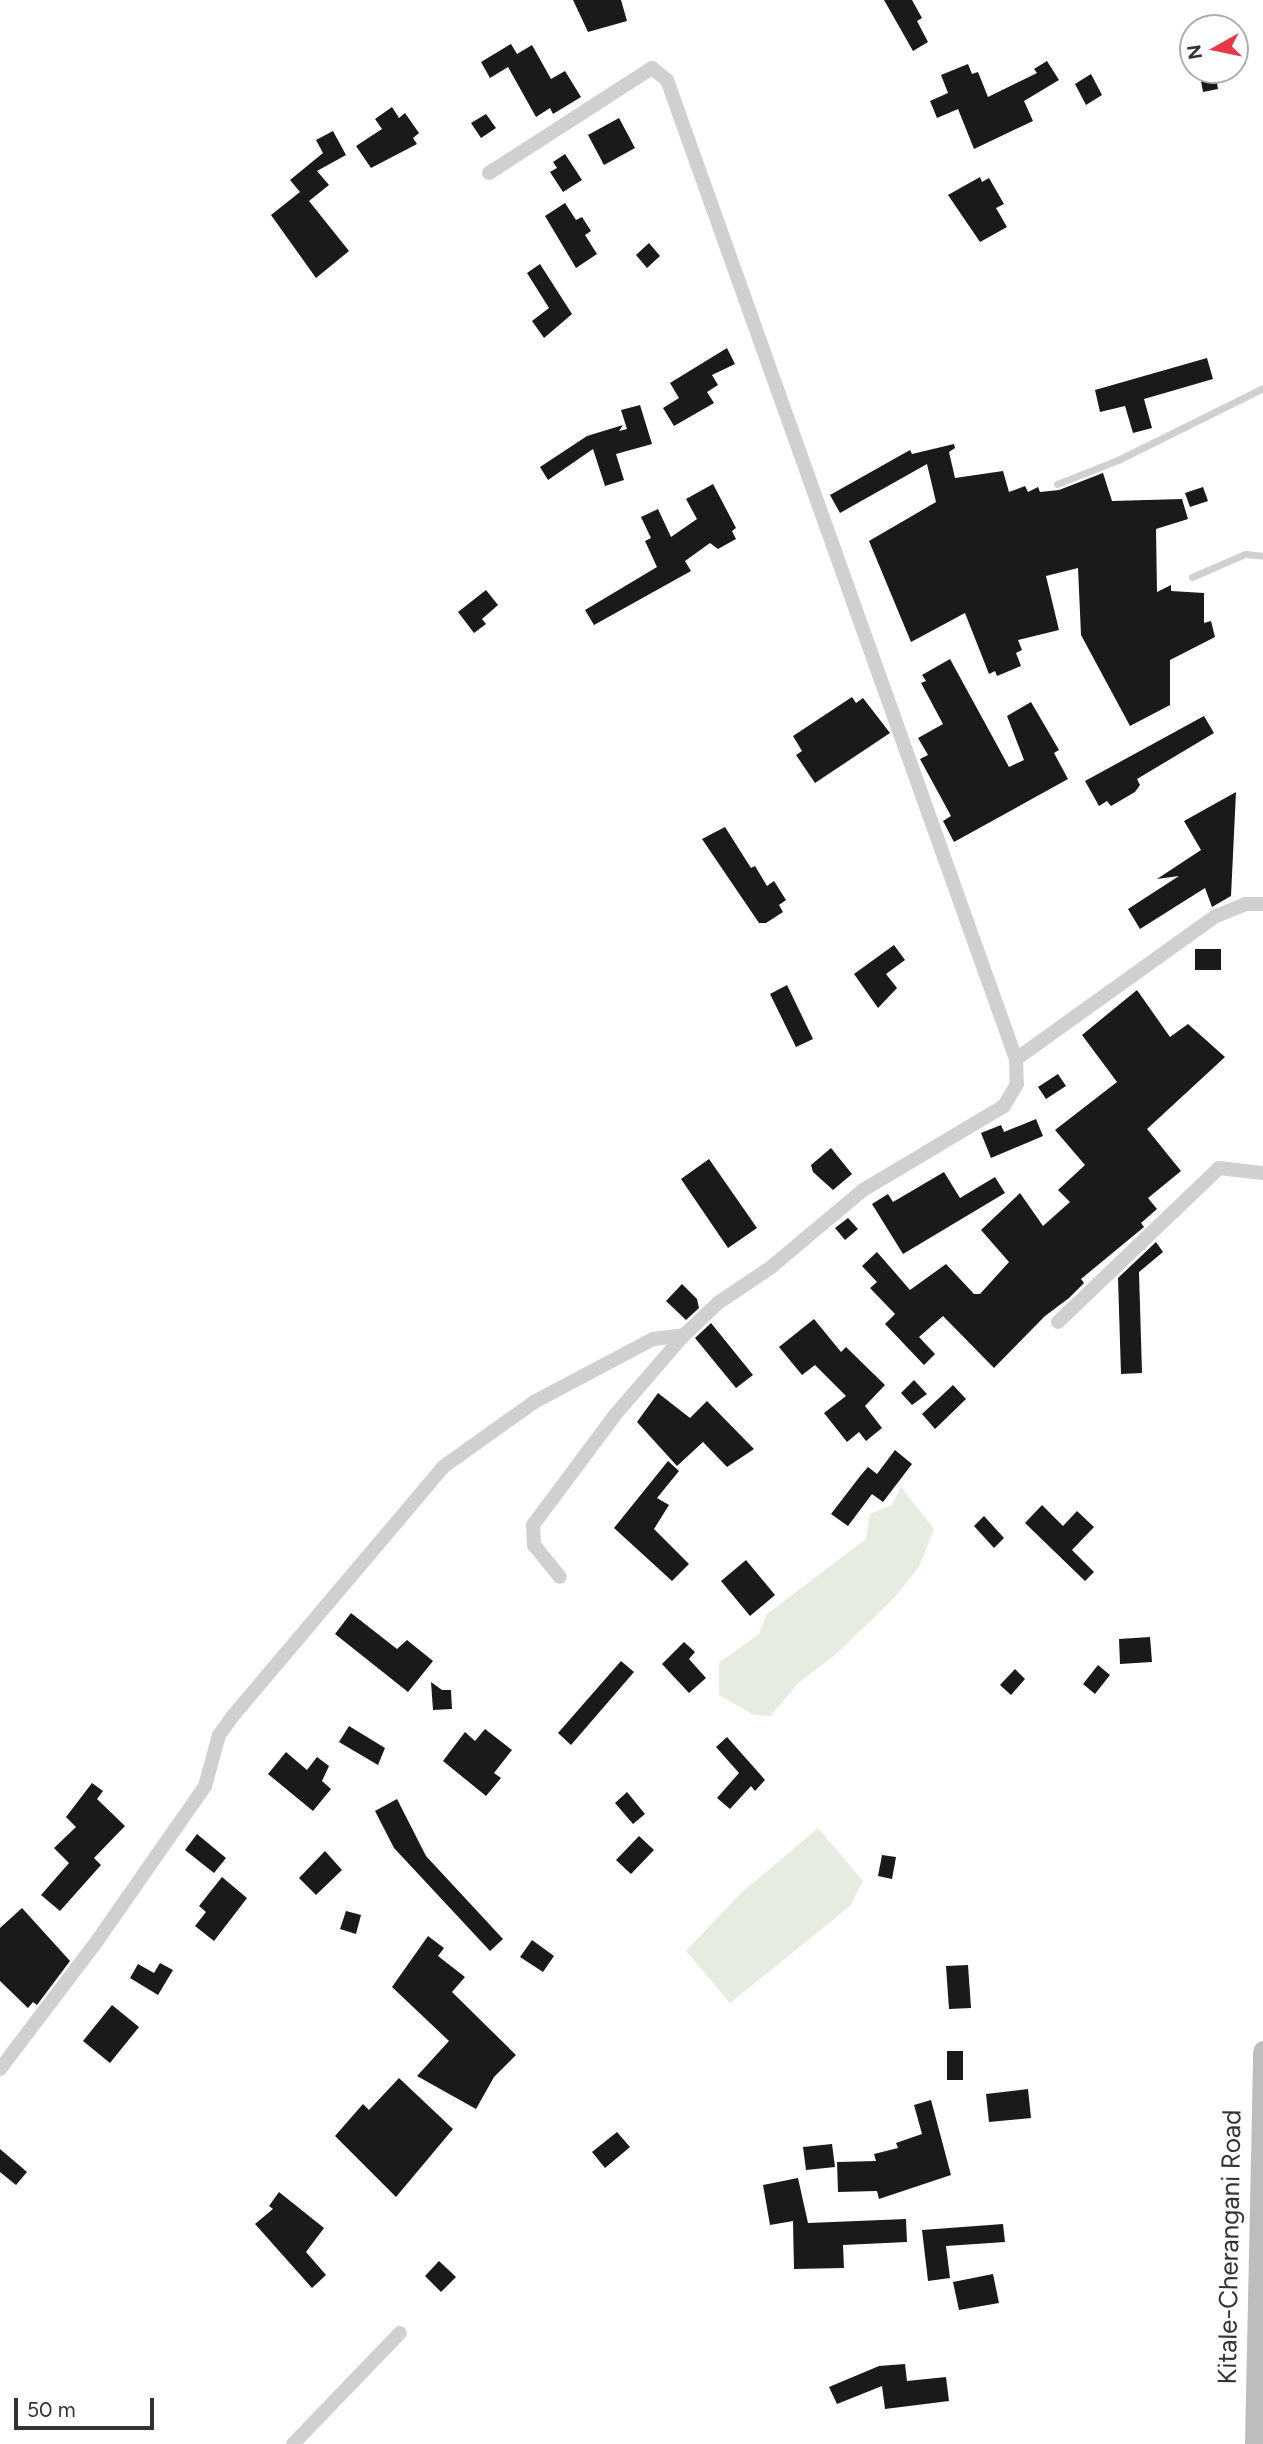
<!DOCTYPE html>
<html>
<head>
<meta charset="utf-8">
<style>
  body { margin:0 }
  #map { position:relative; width:1263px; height:2444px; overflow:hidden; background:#fff; font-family:Figtree,sans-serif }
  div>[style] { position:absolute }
  .green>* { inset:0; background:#e6ecdf }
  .building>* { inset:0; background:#1a1a1a }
  .lane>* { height:7px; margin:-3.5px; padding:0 3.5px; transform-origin:3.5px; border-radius:3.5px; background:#d0d0d0 }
  .street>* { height:14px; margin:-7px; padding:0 7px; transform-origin:7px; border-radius:7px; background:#d0d0d0 }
  .secondary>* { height:21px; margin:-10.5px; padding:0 10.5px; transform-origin:10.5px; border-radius:10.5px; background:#bdbdbd }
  span { translate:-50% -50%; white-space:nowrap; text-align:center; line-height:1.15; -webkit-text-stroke:7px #fff; paint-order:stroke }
  .street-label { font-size:26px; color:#333 }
  .north { position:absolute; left:1179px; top:14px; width:70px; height:70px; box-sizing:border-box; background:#fff; border:2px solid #adadad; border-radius:50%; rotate:261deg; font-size:19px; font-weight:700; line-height:28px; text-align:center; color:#333 }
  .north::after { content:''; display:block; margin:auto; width:24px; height:32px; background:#e63946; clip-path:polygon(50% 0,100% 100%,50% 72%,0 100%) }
  .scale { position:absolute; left:14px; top:2398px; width:140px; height:32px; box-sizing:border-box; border:4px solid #333; border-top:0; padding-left:9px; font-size:21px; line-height:24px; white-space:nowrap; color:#333; -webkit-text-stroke:5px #fff; paint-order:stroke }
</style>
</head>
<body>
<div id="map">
  <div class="green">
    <div style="clip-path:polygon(901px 1487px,934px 1529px,919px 1567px,894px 1598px,835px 1655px,797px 1684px,771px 1716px,754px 1715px,719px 1695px,719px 1663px,759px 1634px,767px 1614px,866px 1539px,870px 1514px,892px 1505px)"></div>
    <div style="clip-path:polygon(818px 1828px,863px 1881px,850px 1906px,730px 2003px,686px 1951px,740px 1894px)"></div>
  </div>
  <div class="building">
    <div style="clip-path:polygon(573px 0,621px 0,627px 21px,588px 32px)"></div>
    <div style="clip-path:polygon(884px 0,912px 0,922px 18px,917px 21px,928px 42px,913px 51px)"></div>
    <div style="clip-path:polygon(511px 44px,517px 54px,532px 45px,551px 79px,565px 71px,581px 97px,553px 114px,550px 108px,536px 117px,508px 67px,490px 78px,481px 62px)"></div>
    <div style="clip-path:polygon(1047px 61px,1059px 80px,1024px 101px,1033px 121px,974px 149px,958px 109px,937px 118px,930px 101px,948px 93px,941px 75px,968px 64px,972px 74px,978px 72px,988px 97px,1037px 73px,1034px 69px)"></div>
    <div style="clip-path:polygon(1199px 70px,1215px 70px,1218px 89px,1203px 92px)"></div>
    <div style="clip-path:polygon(1091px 74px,1102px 95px,1086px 105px,1075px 84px)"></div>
    <div style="clip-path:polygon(392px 107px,399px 118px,405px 113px,419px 133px,413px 138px,417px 144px,371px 168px,356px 146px,382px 129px,375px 119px)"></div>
    <div style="clip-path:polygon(486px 114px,496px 128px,481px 138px,471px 123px)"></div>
    <div style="clip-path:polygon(619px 118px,635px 148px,604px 165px,588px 135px)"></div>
    <div style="clip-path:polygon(333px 131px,346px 155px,317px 171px,329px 185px,309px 201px,349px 251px,316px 278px,271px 215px,300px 192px,290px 180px,323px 153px,316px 140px)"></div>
    <div style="clip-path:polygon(565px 154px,582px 180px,563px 192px,550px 172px,557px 168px,553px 162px)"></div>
    <div style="clip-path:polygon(980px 177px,982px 182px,989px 178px,1004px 204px,996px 208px,1007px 227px,980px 242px,948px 195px)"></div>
    <div style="clip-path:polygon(565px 203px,576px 220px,582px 217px,591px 231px,585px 235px,597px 254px,576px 268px,545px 216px)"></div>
    <div style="clip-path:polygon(649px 243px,660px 256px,647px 268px,636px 255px)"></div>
    <div style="clip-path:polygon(540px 264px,572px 314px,544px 338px,532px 321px,549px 308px,527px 273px)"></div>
    <div style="clip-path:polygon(727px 348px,735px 364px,712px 375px,718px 385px,707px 392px,714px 403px,674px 426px,663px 408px,679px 398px,670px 383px)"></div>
    <div style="clip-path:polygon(1207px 358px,1213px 379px,1144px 399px,1152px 428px,1133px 433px,1125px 406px,1100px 412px,1095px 390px)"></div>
    <div style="clip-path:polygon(640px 405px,652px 444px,616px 454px,624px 480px,605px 486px,593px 449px,548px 480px,540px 467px,587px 436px,623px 425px,619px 431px,627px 429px,621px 410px)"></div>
    <div style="clip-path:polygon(954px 444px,955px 448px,949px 452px,955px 478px,1003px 471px,1009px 492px,1025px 486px,1028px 492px,1038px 487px,1040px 492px,1059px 490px,1103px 473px,1112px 501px,1182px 499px,1188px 519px,1156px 529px,1157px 592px,1171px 585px,1171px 591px,1204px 593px,1204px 623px,1211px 621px,1215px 637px,1170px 660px,1170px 705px,1130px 726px,1081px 635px,1078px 568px,1046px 576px,1059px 630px,1018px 640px,1022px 650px,1016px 653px,1021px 666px,997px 676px,995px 671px,989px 674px,965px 613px,911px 642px,869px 541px,936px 502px,927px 464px,840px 513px,830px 495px,910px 450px,912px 454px)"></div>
    <div style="clip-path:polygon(713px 484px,736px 528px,732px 531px,736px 539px,718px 549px,710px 543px,685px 561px,691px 571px,594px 625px,585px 610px,657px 567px,645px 541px,651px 538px,641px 517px,658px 509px,671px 537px,697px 519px,686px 499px)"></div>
    <div style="clip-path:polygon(1203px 487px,1208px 501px,1190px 507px,1185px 493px)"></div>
    <div style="clip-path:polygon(486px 590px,498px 605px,482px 619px,486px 624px,474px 633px,458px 612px)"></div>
    <div style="clip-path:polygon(950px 659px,1009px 767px,1024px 760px,1007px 716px,1031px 702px,1059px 750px,1054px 753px,1068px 779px,954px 842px,943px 821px,951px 816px,920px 759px,928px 755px,918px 738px,943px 724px,921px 683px,926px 681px,922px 675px)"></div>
    <div style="clip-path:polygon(852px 697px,856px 703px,863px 698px,890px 733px,815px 783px,796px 755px,802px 751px,793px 736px)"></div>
    <div style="clip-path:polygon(1204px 716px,1214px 733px,1137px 779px,1140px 785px,1135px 792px,1111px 806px,1107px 801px,1099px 806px,1085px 781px)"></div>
    <div style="clip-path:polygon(1236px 792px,1231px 896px,1212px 907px,1205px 888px,1140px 929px,1128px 909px,1179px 876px,1157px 879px,1201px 850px,1184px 821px)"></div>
    <div style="clip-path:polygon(725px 827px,751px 868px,755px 866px,767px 886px,774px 881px,786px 900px,779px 905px,783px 912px,766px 923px,759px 923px,702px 839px)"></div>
    <div style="clip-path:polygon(894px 945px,905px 960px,886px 974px,897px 988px,878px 1008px,854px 974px)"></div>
    <div style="clip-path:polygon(1195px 949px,1221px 949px,1221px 970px,1195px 970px)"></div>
    <div style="clip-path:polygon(787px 985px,813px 1039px,796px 1047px,770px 994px)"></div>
    <div style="clip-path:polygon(1137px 990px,1170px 1037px,1188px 1024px,1225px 1057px,1147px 1129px,1181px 1171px,1148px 1198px,1157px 1209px,1141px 1223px,1144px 1227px,1081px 1279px,1084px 1283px,1069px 1298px,1045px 1316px,994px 1368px,943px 1316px,919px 1337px,935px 1354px,924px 1365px,885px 1324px,895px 1314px,870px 1288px,877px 1282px,862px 1266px,877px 1252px,910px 1290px,946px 1264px,974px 1294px,980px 1294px,1009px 1262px,981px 1230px,1020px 1193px,1043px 1226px,1070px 1202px,1058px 1190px,1085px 1165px,1055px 1130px,1117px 1082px,1082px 1035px)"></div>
    <div style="clip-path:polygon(1058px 1074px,1066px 1086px,1046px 1099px,1038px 1087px)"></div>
    <div style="clip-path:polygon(1036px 1119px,1043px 1136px,991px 1158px,981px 1133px,1001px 1125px,1004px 1132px)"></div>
    <div style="clip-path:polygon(831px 1148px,852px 1174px,833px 1190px,813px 1172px,811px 1165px)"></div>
    <div style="clip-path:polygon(709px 1159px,757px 1228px,728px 1248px,681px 1179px)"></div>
    <div style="clip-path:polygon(944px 1172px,960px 1198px,995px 1177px,1005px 1193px,903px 1254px,872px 1204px,888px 1194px,893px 1202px)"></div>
    <div style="clip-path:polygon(848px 1218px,858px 1229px,845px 1240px,835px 1228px)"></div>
    <div style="clip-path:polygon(1156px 1242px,1163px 1252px,1139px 1272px,1142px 1373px,1121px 1374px,1118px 1278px)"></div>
    <div style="clip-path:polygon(682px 1284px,697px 1299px,699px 1308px,686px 1320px,666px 1301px)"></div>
    <div style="clip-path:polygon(814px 1319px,841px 1352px,846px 1347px,885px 1385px,865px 1406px,882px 1428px,866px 1441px,859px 1432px,847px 1442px,824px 1413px,846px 1396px,815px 1365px,802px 1375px,779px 1347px)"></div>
    <div style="clip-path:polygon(711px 1323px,753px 1375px,736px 1388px,695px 1338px)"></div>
    <div style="clip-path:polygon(914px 1380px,927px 1394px,912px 1405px,901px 1393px)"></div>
    <div style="clip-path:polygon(953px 1385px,966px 1399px,935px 1429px,922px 1414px)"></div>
    <div style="clip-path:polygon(658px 1393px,690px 1418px,707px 1401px,754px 1449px,727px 1467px,703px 1442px,677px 1466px,637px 1422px)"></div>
    <div style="clip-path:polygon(895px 1450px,912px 1464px,883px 1502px,872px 1494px,848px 1526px,831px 1514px,861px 1475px,868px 1467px,877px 1474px)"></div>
    <div style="clip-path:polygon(668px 1461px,679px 1471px,657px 1498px,669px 1505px,654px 1529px,689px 1564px,672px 1581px,614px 1528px)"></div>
    <div style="clip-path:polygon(1042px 1505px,1063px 1526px,1077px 1511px,1094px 1527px,1072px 1550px,1094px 1572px,1085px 1581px,1025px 1523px)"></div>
    <div style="clip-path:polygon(984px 1516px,1004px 1538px,994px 1548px,974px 1526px)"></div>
    <div style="clip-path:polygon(746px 1560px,775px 1595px,750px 1616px,721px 1581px)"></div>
    <div style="clip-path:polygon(351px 1613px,397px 1649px,407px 1640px,433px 1661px,408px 1692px,335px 1634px)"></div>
    <div style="clip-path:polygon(1150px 1637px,1152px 1662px,1120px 1664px,1119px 1639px)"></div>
    <div style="clip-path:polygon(684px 1642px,695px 1652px,689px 1659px,706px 1678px,689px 1693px,662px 1664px)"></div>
    <div style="clip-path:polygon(621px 1661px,634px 1672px,571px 1745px,558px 1733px)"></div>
    <div style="clip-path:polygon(1098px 1665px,1110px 1675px,1095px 1694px,1083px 1684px)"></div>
    <div style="clip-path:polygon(1015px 1669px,1025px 1679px,1011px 1695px,1000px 1685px)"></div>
    <div style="clip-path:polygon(431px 1682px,442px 1690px,451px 1690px,452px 1709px,433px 1710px)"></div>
    <div style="clip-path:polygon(349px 1726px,385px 1748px,378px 1765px,339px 1742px)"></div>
    <div style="clip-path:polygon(485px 1729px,512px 1750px,494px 1773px,501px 1778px,486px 1796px,443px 1761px,465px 1732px,475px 1741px)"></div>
    <div style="clip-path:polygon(727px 1737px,765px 1780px,755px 1791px,751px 1786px,730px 1809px,717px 1798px,739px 1773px,716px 1747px)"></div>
    <div style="clip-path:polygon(286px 1752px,307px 1770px,317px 1757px,329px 1766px,322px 1781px,331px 1789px,313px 1811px,268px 1774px)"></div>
    <div style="clip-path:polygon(92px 1783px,103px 1791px,97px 1799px,125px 1826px,94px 1858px,101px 1865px,60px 1911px,41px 1895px,69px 1863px,54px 1848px,76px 1827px,66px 1817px)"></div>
    <div style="clip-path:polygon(627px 1792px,645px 1814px,633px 1824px,615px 1803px)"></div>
    <div style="clip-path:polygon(397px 1799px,426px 1856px,503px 1939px,490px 1951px,394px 1848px,375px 1811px)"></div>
    <div style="clip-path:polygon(197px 1834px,226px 1858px,214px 1873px,185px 1850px)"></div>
    <div style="clip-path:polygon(639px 1836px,654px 1850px,631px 1874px,616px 1860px)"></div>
    <div style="clip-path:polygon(325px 1851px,342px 1870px,316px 1895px,299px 1878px)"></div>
    <div style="clip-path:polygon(882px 1855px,896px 1857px,892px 1879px,878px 1876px)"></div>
    <div style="clip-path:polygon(222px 1877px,247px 1898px,214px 1941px,195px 1926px,206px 1912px,199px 1906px)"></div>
    <div style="clip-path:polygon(22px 1908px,70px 1961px,37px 2005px,33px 2002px,28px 2008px,0 1981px,0 1928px)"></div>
    <div style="clip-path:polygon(346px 1911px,361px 1915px,356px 1934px,340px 1929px)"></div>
    <div style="clip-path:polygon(428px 1936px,444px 1948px,438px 1956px,465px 1977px,452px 1992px,516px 2055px,494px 2077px,476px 2109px,417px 2076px,449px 2041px,392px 1987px)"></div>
    <div style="clip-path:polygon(532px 1940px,554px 1956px,543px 1972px,520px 1957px)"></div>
    <div style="clip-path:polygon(160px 1963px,173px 1970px,158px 1995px,130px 1978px,138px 1964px,154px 1973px)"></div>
    <div style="clip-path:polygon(968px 1965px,971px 2008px,949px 2009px,946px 1966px)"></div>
    <div style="clip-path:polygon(112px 2005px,139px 2027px,110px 2063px,83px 2041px)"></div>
    <div style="clip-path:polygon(947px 2051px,963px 2051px,963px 2080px,947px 2080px)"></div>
    <div style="clip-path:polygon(399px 2078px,453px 2129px,396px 2197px,335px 2136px,363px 2104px,369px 2110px)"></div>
    <div style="clip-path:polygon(1028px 2089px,1031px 2118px,989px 2122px,986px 2094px)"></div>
    <div style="clip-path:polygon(931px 2100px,951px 2175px,879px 2199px,877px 2191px,838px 2192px,837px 2162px,876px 2161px,874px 2154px,898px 2148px,896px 2143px,922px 2134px,914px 2105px)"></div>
    <div style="clip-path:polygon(617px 2132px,630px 2147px,605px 2168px,592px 2152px)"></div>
    <div style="clip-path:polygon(832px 2144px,835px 2167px,806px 2170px,803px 2147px)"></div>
    <div style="clip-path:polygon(0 2149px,27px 2172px,16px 2185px,0 2172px)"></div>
    <div style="clip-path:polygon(798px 2178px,808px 2223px,906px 2219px,907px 2242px,843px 2245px,844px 2268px,794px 2269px,793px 2221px,770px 2225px,763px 2185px)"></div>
    <div style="clip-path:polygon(279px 2192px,324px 2228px,306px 2252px,326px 2275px,312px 2288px,255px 2224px,273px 2209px,269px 2206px)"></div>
    <div style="clip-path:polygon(1003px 2224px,1005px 2242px,946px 2246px,950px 2278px,928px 2281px,922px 2230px)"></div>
    <div style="clip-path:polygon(439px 2261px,456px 2277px,441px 2292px,425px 2276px)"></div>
    <div style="clip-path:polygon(993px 2274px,999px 2303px,959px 2310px,953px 2282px)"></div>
    <div style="clip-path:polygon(905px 2364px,907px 2381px,946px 2377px,949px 2401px,885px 2409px,882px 2386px,837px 2404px,829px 2387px,879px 2366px)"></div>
  </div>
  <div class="lane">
    <div style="left:1057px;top:484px;width:66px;rotate:-21.5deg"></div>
    <div style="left:1118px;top:460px;width:162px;rotate:-26.4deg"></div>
    <div style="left:1192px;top:577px;width:58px;rotate:-23.5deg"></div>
    <div style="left:1245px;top:554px;width:18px;rotate:6deg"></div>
  </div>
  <div class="street">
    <div style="left:489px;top:173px;width:194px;rotate:-32.8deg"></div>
    <div style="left:652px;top:68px;width:19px;rotate:39deg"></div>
    <div style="left:667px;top:80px;width:1039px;rotate:70.38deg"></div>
    <div style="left:1016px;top:1059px;width:25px;rotate:88deg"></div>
    <div style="left:1017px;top:1084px;width:26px;rotate:121deg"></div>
    <div style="left:1004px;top:1106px;width:164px;rotate:149.2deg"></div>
    <div style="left:863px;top:1190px;width:121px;rotate:140deg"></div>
    <div style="left:770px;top:1268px;width:63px;rotate:146.1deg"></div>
    <div style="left:718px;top:1303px;width:47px;rotate:136.7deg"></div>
    <div style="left:684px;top:1335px;width:106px;rotate:130.8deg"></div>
    <div style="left:615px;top:1415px;width:137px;rotate:126.7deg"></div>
    <div style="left:533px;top:1525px;width:20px;rotate:87deg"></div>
    <div style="left:534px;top:1545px;width:41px;rotate:50.9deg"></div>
    <div style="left:1016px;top:1059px;width:246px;rotate:-35.6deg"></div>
    <div style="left:1216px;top:916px;width:31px;rotate:-22deg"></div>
    <div style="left:1245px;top:904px;width:18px"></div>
    <div style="left:1058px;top:1322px;width:223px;rotate:-43.7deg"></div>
    <div style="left:1219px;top:1168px;width:44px;rotate:6.5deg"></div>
    <div style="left:0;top:2069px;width:161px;rotate:-52.8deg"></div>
    <div style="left:97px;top:1941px;width:189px;rotate:-55.1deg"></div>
    <div style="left:205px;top:1786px;width:53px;rotate:-74.6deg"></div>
    <div style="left:219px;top:1735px;width:22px;rotate:-54deg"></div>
    <div style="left:232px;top:1717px;width:327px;rotate:-49.8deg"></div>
    <div style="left:443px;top:1467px;width:112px;rotate:-35.5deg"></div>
    <div style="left:534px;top:1402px;width:135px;rotate:-27.9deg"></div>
    <div style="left:653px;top:1339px;width:31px;rotate:-7deg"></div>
    <div style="left:293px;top:2444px;width:154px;rotate:-46.1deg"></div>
  </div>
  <div class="secondary">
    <div style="left:1255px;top:2444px;width:393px;rotate:-88.8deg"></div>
  </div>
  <div class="street-label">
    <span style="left:1230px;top:2247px;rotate:-89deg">Kitale-Cherangani Road</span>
  </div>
  <div class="north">N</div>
  <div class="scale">50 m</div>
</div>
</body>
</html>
